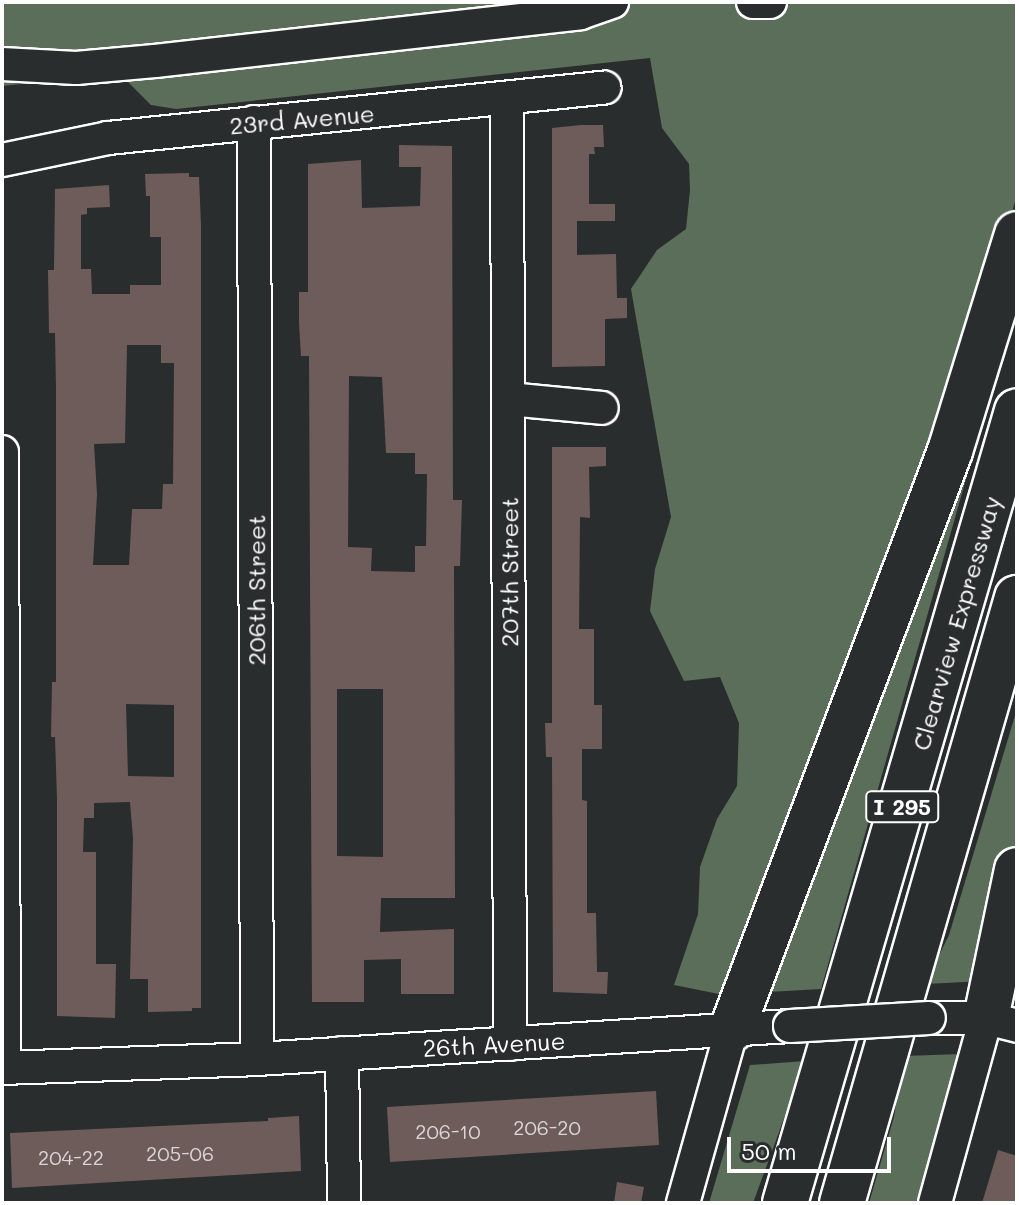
<!DOCTYPE html>
<html>
<head>
<meta charset="utf-8">
<style>
  body { margin:0 }
  #map { position:relative; width:1019px; height:1205px; overflow:hidden; background:#2a2d2e; font-family:Mali,sans-serif }
  div>[style] { position:absolute }
  .green>* { inset:0; background:#5a6e59 }
  .building>* { inset:0; background:#6e5c5a }
  .roads { filter:drop-shadow(2px 0 #fff) drop-shadow(-2px 0 #fff) drop-shadow(0 2px #fff) drop-shadow(0 -2px #fff) }
  .minor>* { height:32px; margin:-16px; padding:0 16px; transform-origin:16px; border-radius:16px; background:#2a2d2e }
  .highway>* { height:44px; margin:-22px; padding:0 22px; transform-origin:22px; border-radius:22px; background:#2a2d2e }
  .bridges { filter:drop-shadow(2px 0 #fff) drop-shadow(-2px 0 #fff) drop-shadow(0 2px #fff) drop-shadow(0 -2px #fff) }
  .minor-bridge>* { height:32px; margin:-16px; padding:0 16px; transform-origin:16px; border-radius:16px; background:#2a2d2e }
  span { translate:-50% -50%; white-space:nowrap; text-align:center; line-height:1.15; -webkit-text-stroke:8px #2a2d2e; paint-order:stroke }
  .number-label { font-size:20px; color:#dbd6d6 }
  .number-label span { -webkit-text-stroke-width:0 }
  .shield-label span { padding:2px 6px; background:#2a2d2e; border:2px solid; border-radius:6px; -webkit-text-stroke-width:0 }
  .shield-label { font-size:22px; color:#fff; font-weight:700 }
  .street-label { font-size:24px; color:#fff }
  .frame { position:absolute; inset:0; border:4px solid #fff; pointer-events:none }
  .scale { position:absolute; left:727px; top:1137px; width:164px; height:36px; box-sizing:border-box; border:4px solid #fff; border-top:0; padding-left:10px; font-size:24px; line-height:28px; white-space:nowrap; color:#fff; -webkit-text-stroke:6px #2a2d2e; paint-order:stroke }
</style>
</head>
<body>
<div id="map">
  <div class="green">
    <div style="clip-path:polygon(2px 2px,1017px 2px,1017px 195px,957px 396px,743px 991px,719px 994px,674px 985px,698px 914px,700px 867px,717px 819px,737px 786px,739px 723px,720px 677px,684px 681px,650px 611px,655px 569px,671px 517px,631px 289px,657px 250px,686px 229px,690px 190px,689px 164px,662px 128px,650px 58px,176px 109px,151px 105px,126px 80px,369px 48px,2px 86px)"></div>
    <div style="clip-path:polygon(1017px 300px,821px 989px,768px 992px)"></div>
    <div style="clip-path:polygon(1017px 709px,1017px 837px,990px 975px,985px 981px,925px 984px,949px 935px)"></div>
    <div style="clip-path:polygon(961px 1054px,916px 1203px,869px 1203px,894px 1117px,904px 1056px)"></div>
    <div style="clip-path:polygon(805px 1061px,753px 1203px,709px 1203px,750px 1065px)"></div>
  </div>
  <div class="building">
    <div style="clip-path:polygon(581px 125px,603px 125px,604px 147px,594px 147px,595px 154px,589px 154px,589px 204px,615px 204px,615px 221px,577px 221px,577px 255px,616px 254px,617px 298px,627px 298px,627px 318px,605px 319px,605px 366px,552px 367px,552px 128px)"></div>
    <div style="clip-path:polygon(evenodd,399px 145px,452px 146px,453px 500px,462px 500px,460px 566px,454px 566px,455px 898px,381px 898px,380px 932px,454px 929px,454px 994px,401px 994px,401px 959px,364px 960px,364px 1002px,312px 1002px,309px 356px,301px 356px,299px 323px,299px 292px,308px 292px,308px 164px,361px 160px,362px 208px,420px 206px,421px 167px,399px 167px,399px 145px,349px 376px,382px 377px,386px 453px,415px 453px,415px 474px,427px 474px,426px 546px,415px 546px,415px 572px,371px 571px,372px 548px,348px 547px,349px 376px,399px 145px,337px 689px,383px 689px,383px 857px,337px 856px,337px 689px)"></div>
    <div style="clip-path:polygon(evenodd,189px 173px,189px 177px,199px 177px,201px 225px,201px 1008px,192px 1008px,192px 1011px,148px 1012px,148px 979px,130px 979px,133px 838px,130px 802px,94px 803px,94px 818px,84px 818px,83px 852px,96px 852px,96px 964px,116px 964px,115px 1018px,57px 1016px,57px 799px,55px 737px,51px 737px,52px 682px,56px 682px,56px 389px,55px 333px,49px 333px,48px 270px,54px 270px,55px 189px,109px 185px,110px 207px,87px 208px,87px 214px,81px 215px,81px 269px,91px 269px,92px 294px,130px 294px,130px 285px,161px 285px,161px 237px,150px 237px,150px 196px,146px 196px,145px 174px,189px 173px,127px 345px,161px 345px,161px 363px,174px 363px,173px 484px,163px 484px,162px 509px,132px 509px,129px 565px,93px 565px,97px 494px,94px 444px,125px 443px,127px 345px,189px 173px,126px 704px,174px 705px,174px 777px,128px 776px,126px 704px)"></div>
    <div style="clip-path:polygon(552px 447px,606px 447px,606px 466px,589px 467px,590px 518px,580px 517px,579px 629px,594px 629px,594px 705px,602px 705px,602px 749px,582px 749px,582px 800px,587px 801px,587px 913px,596px 913px,597px 972px,608px 972px,607px 994px,553px 992px,552px 757px,546px 757px,545px 723px,552px 723px)"></div>
    <div style="clip-path:polygon(656px 1091px,659px 1145px,390px 1162px,387px 1107px)"></div>
    <div style="clip-path:polygon(299px 1116px,301px 1171px,12px 1188px,10px 1133px,268px 1121px,268px 1118px)"></div>
    <div style="clip-path:polygon(998px 1150px,1017px 1156px,1017px 1203px,982px 1203px)"></div>
    <div style="clip-path:polygon(617px 1182px,644px 1187px,641px 1203px,614px 1203px)"></div>
  </div>
  <div class="roads">
    <div class="minor">
      <div style="left:753px;top:2px;width:17px"></div>
      <div style="left:2px;top:64px;width:74px;rotate:3.1deg"></div>
      <div style="left:76px;top:68px;width:79px;rotate:-5.1deg"></div>
      <div style="left:155px;top:61px;width:428px;rotate:-6.4deg"></div>
      <div style="left:580px;top:13px;width:34px;rotate:-19deg"></div>
      <div style="left:507px;top:100px;width:944px;rotate:89.82deg"></div>
      <div style="left:254px;top:122px;width:937px;rotate:89.82deg"></div>
      <div style="left:2px;top:160px;width:108px;rotate:-11.7deg"></div>
      <div style="left:108px;top:138px;width:499px;rotate:-5.8deg"></div>
      <div style="left:509px;top:399px;width:93px;rotate:5.5deg"></div>
      <div style="left:2px;top:452px;width:616px;rotate:89.81deg"></div>
      <div style="left:929px;top:1018px;width:57px"></div>
      <div style="left:986px;top:1018px;width:32px;rotate:14deg"></div>
      <div style="left:342px;top:1053px;width:150px;rotate:89.2deg"></div>
      <div style="left:2px;top:1068px;width:255px;rotate:-2deg"></div>
      <div style="left:257px;top:1059px;width:534px;rotate:-3.54deg"></div>
      <div style="left:683px;top:1203px;width:181px;rotate:-74.3deg"></div>
      <div style="left:935px;top:1203px;width:192px;rotate:-74.6deg"></div>
    </div>
    <div class="highway">
      <div style="left:986px;top:1018px;width:151px;rotate:-78.2deg"></div>
      <div style="left:732px;top:1029px;width:618px;rotate:-69.34deg"></div>
      <div style="left:950px;top:451px;width:227px;rotate:-72.8deg"></div>
      <div style="left:785px;top:1203px;width:825px;rotate:-73.67deg"></div>
      <div style="left:842px;top:1203px;width:630px;rotate:-73.87deg"></div>
    </div>
  </div>
  <div class="bridges">
    <div class="minor-bridge">
      <div style="left:790px;top:1026px;width:139px;rotate:-3.3deg"></div>
    </div>
  </div>
  <div class="number-label">
    <span style="left:547px;top:1127px">206-20</span>
    <span style="left:448px;top:1131px">206-10</span>
    <span style="left:180px;top:1153px">205-06</span>
    <span style="left:71px;top:1157px">204-22</span>
  </div>
  <div class="shield-label">
    <span style="left:902px;top:807px">I 295</span>
  </div>
  <div class="street-label">
    <span style="left:302px;top:119px;rotate:-5deg">23rd Avenue</span>
    <span style="left:509px;top:572px;rotate:-90deg">207th Street</span>
    <span style="left:256px;top:590px;rotate:-90deg">206th Street</span>
    <span style="left:956px;top:623px;rotate:-74deg">Clearview Expressway</span>
    <span style="left:494px;top:1044px;rotate:-3deg">26th Avenue</span>
  </div>
  <div class="frame"></div>
  <div class="scale">50 m</div>
</div>
</body>
</html>
